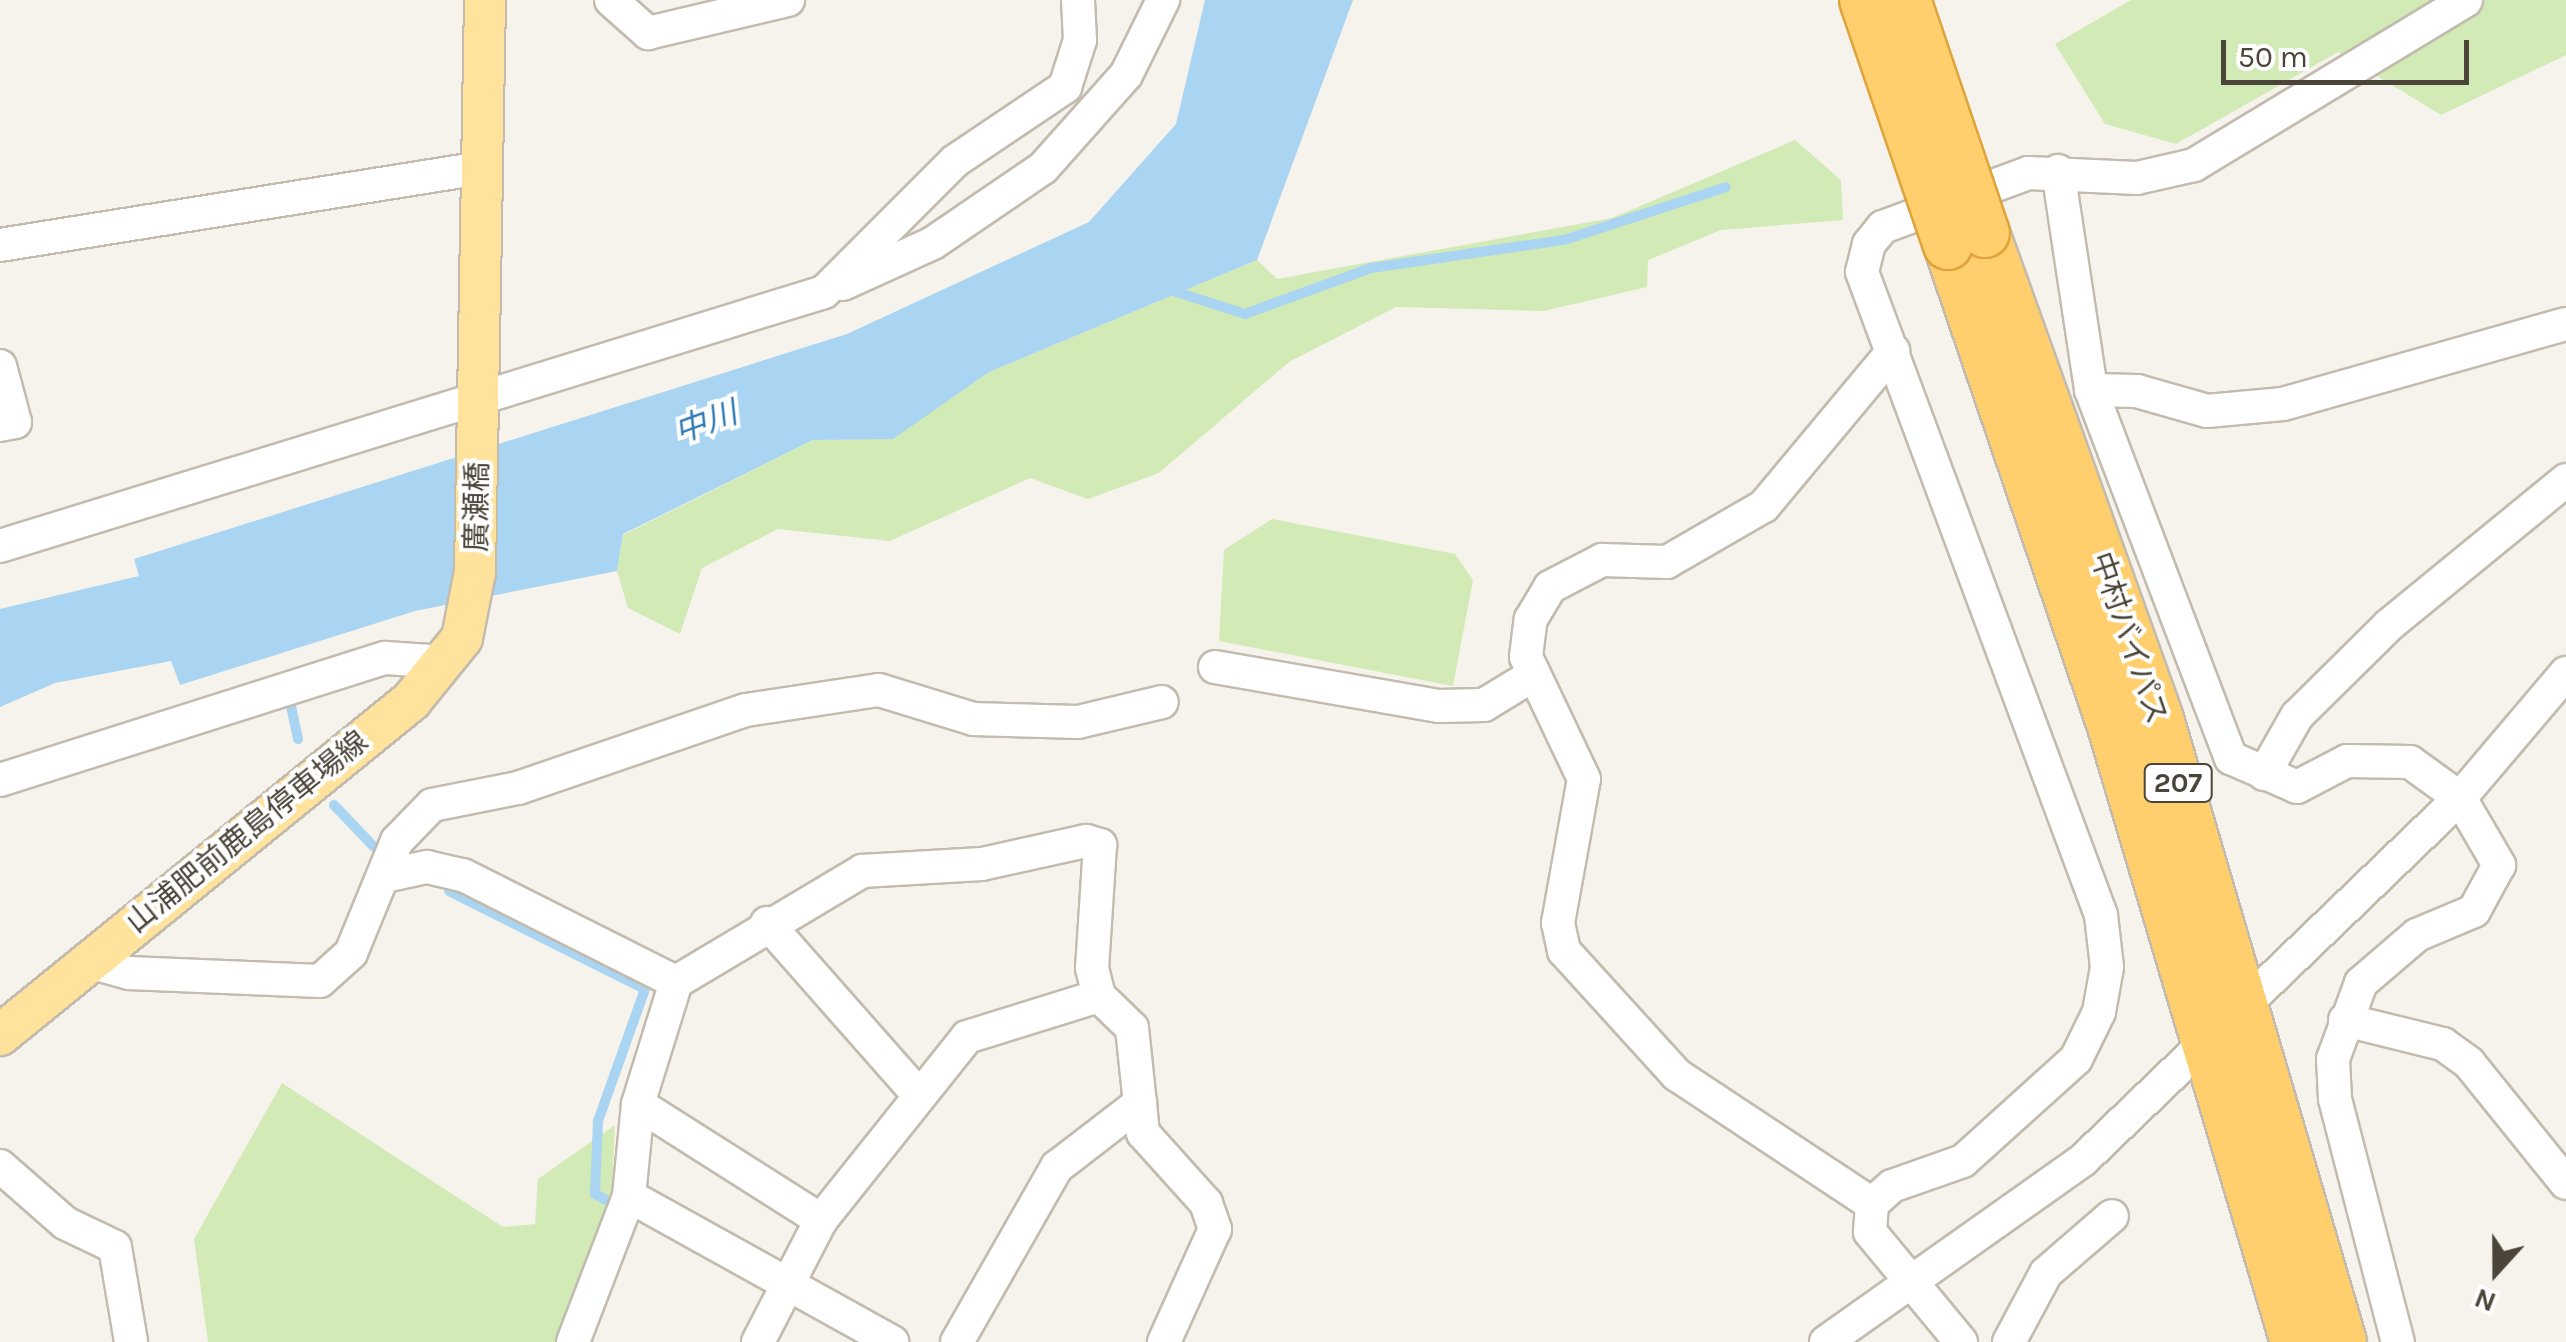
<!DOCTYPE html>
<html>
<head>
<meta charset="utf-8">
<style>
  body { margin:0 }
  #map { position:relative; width:2566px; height:1342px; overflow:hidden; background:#f6f3ec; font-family:Karla,"Noto Sans JP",sans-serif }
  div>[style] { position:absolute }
  .green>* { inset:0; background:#d2eab5 }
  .water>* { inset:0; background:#a9d4f2 }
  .stream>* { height:10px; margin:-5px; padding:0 5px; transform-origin:5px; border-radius:5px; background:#a9d4f2 }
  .roads { filter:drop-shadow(2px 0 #c2bbae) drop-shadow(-2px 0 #c2bbae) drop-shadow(0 2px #c2bbae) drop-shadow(0 -2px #c2bbae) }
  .minor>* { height:32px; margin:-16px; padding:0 16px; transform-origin:16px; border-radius:16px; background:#fff }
  .major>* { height:40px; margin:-20px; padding:0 20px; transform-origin:20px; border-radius:20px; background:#ffe39c }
  .highway>* { height:48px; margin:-24px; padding:0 24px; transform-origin:24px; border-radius:24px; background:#ffcf6e }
  .bridges { filter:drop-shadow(2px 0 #e0a43c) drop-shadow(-2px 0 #e0a43c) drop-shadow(0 2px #e0a43c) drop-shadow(0 -2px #e0a43c) }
  .highway-bridge>* { height:48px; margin:-24px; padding:0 24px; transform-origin:24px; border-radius:24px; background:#ffcf6e }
  span { translate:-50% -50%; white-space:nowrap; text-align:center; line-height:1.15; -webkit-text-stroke:8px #fff; paint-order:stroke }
  .shield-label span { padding:2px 8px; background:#fff; border:2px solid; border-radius:8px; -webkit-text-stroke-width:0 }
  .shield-label { font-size:28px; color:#4b4439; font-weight:700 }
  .street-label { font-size:30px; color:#4b4439 }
  .water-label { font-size:32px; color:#2e7ab2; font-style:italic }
  .north { position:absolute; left:2446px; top:1222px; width:100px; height:100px; -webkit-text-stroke:8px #fff; paint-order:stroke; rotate:201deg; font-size:28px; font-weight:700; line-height:40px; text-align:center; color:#4b4439 }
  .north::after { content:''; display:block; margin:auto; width:35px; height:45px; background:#4b4439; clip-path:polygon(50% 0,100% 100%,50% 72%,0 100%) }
  .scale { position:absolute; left:2221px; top:40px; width:248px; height:45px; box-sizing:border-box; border:5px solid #4b4439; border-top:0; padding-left:12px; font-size:30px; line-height:35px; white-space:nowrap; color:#4b4439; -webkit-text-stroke:8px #fff; paint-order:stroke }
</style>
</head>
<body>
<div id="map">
  <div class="green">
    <div style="clip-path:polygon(2131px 0,2566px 0,2566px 55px,2441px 115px,2338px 52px,2176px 144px,2105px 124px,2055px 44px)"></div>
    <div style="clip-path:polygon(1795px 140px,1841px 180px,1843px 220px,1721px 230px,1648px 260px,1647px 287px,1544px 311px,1396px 307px,1289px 362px,1159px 473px,1088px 499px,1030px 478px,890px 541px,778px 529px,702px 568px,680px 634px,628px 608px,617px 571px,623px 535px,813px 440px,893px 438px,989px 372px,1257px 260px,1277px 279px,1612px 218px)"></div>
    <div style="clip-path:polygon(1272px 519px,1455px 554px,1473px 580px,1453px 686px,1219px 641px,1224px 550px)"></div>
    <div style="clip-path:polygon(282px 1083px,503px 1227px,535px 1224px,538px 1179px,615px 1125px,612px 1190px,559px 1342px,208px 1342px,194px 1239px)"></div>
  </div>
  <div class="water">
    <div style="clip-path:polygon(1205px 0,1353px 0,1257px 260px,989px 372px,893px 439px,813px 440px,623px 534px,617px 571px,415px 611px,180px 685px,171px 661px,55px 683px,0 707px,0 609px,139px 576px,134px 559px,847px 334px,1089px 222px,1176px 124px)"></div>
  </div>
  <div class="stream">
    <div style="left:1170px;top:290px;width:79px;rotate:17.7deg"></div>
    <div style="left:1245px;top:314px;width:134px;rotate:-20.1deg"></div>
    <div style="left:1371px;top:268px;width:195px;rotate:-8.3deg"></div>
    <div style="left:1564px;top:240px;width:170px;rotate:-18.1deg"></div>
    <div style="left:289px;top:697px;width:43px;rotate:77.9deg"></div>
    <div style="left:334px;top:805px;width:57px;rotate:46.4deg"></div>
    <div style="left:449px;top:891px;width:219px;rotate:26.6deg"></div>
    <div style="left:645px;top:989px;width:140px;rotate:109.6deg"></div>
    <div style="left:598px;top:1121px;width:73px;rotate:92.4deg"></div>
    <div style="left:595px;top:1194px;width:17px;rotate:28deg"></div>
  </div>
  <div class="roads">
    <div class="minor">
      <div style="left:611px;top:0;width:50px;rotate:41.7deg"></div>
      <div style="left:648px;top:33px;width:144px;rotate:-13.3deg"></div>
      <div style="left:2058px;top:171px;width:221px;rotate:81.4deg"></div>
      <div style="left:2091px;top:390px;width:394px;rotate:69.2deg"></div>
      <div style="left:2231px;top:758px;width:72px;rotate:23.7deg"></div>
      <div style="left:2297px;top:787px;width:56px;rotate:-27.5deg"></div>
      <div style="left:2347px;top:761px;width:63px;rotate:0.9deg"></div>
      <div style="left:2410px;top:762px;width:62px;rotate:35.8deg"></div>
      <div style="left:2460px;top:798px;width:78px;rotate:59.8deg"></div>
      <div style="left:2499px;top:865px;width:52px;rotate:118.5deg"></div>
      <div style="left:2474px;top:911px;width:62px;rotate:157.2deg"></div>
      <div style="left:2417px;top:935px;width:74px;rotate:139.4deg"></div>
      <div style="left:2361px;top:983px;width:81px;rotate:110.2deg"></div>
      <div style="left:2333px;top:1059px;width:40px;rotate:87.1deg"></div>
      <div style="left:2335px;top:1099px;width:251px;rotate:75.5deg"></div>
      <div style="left:0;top:245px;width:489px;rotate:-9.1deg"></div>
      <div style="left:843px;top:284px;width:99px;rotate:-24.5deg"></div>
      <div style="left:933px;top:243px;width:133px;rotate:-34.3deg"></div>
      <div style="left:1043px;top:168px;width:125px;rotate:-48.3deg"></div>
      <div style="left:1126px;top:75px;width:84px;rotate:-63.7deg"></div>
      <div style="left:0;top:366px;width:58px;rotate:75deg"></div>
      <div style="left:15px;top:422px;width:15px;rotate:169deg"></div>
      <div style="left:2091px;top:390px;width:46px;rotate:1.2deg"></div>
      <div style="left:2137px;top:391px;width:73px;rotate:15.9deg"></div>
      <div style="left:2207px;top:411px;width:76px;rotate:-5.3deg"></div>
      <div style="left:2283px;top:404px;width:294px;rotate:-15.8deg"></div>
      <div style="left:0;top:546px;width:862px;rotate:-17.13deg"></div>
      <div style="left:824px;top:292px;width:185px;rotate:-45deg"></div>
      <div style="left:955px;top:161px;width:133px;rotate:-33.9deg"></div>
      <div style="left:1065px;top:87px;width:49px;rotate:-72.3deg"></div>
      <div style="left:1080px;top:40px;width:40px;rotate:-92.9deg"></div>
      <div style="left:1215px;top:667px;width:227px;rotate:9.9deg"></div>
      <div style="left:1439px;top:706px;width:45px;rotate:-1.3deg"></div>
      <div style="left:1484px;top:705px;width:54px;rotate:-31.3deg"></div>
      <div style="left:2264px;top:774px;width:67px;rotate:-60.4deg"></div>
      <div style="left:2297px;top:716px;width:129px;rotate:-44.7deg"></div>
      <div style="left:2389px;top:625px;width:229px;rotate:-39.3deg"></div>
      <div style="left:0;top:780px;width:404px;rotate:-17.6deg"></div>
      <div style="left:385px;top:658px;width:61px;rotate:3.8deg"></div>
      <div style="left:389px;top:875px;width:39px;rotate:-12deg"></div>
      <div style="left:427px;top:867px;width:37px;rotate:13deg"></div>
      <div style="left:463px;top:875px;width:238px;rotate:26.7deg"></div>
      <div style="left:767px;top:923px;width:225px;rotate:48.6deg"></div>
      <div style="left:86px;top:961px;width:45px;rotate:15.6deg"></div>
      <div style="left:129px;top:973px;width:191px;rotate:2.4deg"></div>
      <div style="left:320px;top:981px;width:42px;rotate:-42.1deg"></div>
      <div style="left:351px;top:953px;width:121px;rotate:-67.7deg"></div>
      <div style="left:397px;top:841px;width:50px;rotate:-45.8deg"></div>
      <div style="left:432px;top:805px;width:88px;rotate:-11.2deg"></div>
      <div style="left:518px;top:788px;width:241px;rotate:-18.9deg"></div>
      <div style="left:746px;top:710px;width:134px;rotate:-8.6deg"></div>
      <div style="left:879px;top:690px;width:98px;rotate:17.1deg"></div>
      <div style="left:973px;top:719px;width:105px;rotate:1.6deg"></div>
      <div style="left:1078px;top:722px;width:86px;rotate:-13.4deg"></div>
      <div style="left:2345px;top:1020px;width:101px;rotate:13.8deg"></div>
      <div style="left:2443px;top:1044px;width:32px;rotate:36deg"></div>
      <div style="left:2469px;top:1063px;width:154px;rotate:51.1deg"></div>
      <div style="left:638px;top:1104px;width:217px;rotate:32.4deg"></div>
      <div style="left:0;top:1166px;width:86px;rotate:41.2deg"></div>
      <div style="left:65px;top:1223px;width:55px;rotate:25.6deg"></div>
      <div style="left:115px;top:1247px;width:96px;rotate:80.4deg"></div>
      <div style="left:629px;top:1196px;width:301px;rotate:29deg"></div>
      <div style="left:1872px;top:1204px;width:234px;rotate:-146.5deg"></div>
      <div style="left:1677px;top:1075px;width:168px;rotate:-132.3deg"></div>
      <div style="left:1564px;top:951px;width:29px;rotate:-102deg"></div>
      <div style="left:1558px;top:923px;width:146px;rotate:-79.8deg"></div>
      <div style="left:1584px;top:779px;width:135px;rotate:-115.4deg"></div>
      <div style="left:1526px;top:657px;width:38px;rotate:-83deg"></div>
      <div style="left:1531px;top:619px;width:37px;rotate:-59deg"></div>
      <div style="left:1550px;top:587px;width:59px;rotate:-27.4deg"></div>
      <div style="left:1602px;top:560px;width:65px;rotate:1.8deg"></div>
      <div style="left:1667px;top:562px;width:112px;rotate:-30deg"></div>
      <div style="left:1764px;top:506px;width:202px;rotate:-50.2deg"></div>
      <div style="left:573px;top:1342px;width:156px;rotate:-69deg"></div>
      <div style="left:629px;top:1196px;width:92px;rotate:-84.4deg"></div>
      <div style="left:638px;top:1104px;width:128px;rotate:-72.7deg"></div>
      <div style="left:676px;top:982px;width:217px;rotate:-30.8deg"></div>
      <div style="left:862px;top:871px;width:120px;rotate:-3.3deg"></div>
      <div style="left:982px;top:864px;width:107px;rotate:-12.5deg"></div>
      <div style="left:1086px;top:841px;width:15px;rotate:16deg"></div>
      <div style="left:1100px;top:845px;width:123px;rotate:93.7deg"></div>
      <div style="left:1092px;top:968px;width:29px;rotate:76deg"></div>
      <div style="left:1099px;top:996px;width:46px;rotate:44.1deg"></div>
      <div style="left:1132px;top:1028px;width:106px;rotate:84deg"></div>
      <div style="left:1143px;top:1133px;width:94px;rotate:48deg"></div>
      <div style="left:1206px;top:1203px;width:28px;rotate:71deg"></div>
      <div style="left:1215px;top:1229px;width:124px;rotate:114.3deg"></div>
      <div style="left:758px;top:1342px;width:137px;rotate:-62.7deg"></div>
      <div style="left:821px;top:1220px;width:234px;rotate:-51.4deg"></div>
      <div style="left:967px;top:1037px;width:138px;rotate:-17.3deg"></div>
      <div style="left:957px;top:1342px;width:202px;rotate:-60.3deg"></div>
      <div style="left:1057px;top:1167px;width:105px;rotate:-37.6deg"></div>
      <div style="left:1826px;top:1342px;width:315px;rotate:-35.3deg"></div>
      <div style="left:2083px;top:1160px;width:523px;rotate:-43.84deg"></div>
      <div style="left:2460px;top:798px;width:164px;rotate:-49.7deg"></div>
      <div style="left:1961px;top:1342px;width:143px;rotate:-129.6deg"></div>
      <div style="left:1870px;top:1232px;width:28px;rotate:-86deg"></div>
      <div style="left:1872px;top:1204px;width:27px;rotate:-42deg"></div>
      <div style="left:1892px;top:1186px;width:75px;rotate:-19.4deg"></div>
      <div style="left:1963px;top:1161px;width:152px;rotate:-42.1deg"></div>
      <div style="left:2076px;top:1059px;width:52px;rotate:-63.9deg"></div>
      <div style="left:2099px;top:1012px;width:46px;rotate:-79.9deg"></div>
      <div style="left:2107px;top:967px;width:52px;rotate:-96.6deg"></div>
      <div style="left:2101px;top:915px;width:686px;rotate:-110.39deg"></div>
      <div style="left:1862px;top:272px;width:29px;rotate:-76deg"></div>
      <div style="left:1869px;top:244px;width:22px;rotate:-51deg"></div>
      <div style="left:1883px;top:227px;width:155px;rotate:-20.4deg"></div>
      <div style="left:2028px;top:173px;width:109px;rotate:2.6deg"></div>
      <div style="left:2137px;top:178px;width:58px;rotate:-12.8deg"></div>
      <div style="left:2194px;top:165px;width:318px;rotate:-31.2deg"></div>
      <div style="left:2009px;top:1342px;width:78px;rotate:-61.8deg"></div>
      <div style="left:2046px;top:1273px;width:87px;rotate:-40.8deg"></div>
    </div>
    <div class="major">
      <div style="left:0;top:1035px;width:530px;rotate:-39.1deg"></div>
      <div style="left:411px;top:701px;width:81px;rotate:-51deg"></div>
      <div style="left:462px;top:638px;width:67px;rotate:-78.9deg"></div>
      <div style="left:475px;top:572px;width:572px;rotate:-89deg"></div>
    </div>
    <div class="highway">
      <div style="left:1985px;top:233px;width:516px;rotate:70.3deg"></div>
      <div style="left:2159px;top:719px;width:649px;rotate:73.63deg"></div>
      <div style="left:1948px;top:245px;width:508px;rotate:71.17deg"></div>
      <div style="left:2112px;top:726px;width:643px;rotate:73.45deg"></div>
    </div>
  </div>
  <div class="bridges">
    <div class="highway-bridge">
      <div style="left:1864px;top:0;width:259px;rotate:71.1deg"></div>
      <div style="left:1906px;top:0;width:246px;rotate:71.3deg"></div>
    </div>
  </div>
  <div class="shield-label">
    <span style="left:2178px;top:783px">207</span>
  </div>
  <div class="street-label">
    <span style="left:477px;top:507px;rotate:-89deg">廣瀬橋</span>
    <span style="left:2129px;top:638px;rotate:71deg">中村バイパス</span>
    <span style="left:247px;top:832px;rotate:-39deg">山浦肥前鹿島停車場線</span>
  </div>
  <div class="water-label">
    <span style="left:706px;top:423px;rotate:-20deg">中川</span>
  </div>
  <div class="north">N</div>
  <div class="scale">50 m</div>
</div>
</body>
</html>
